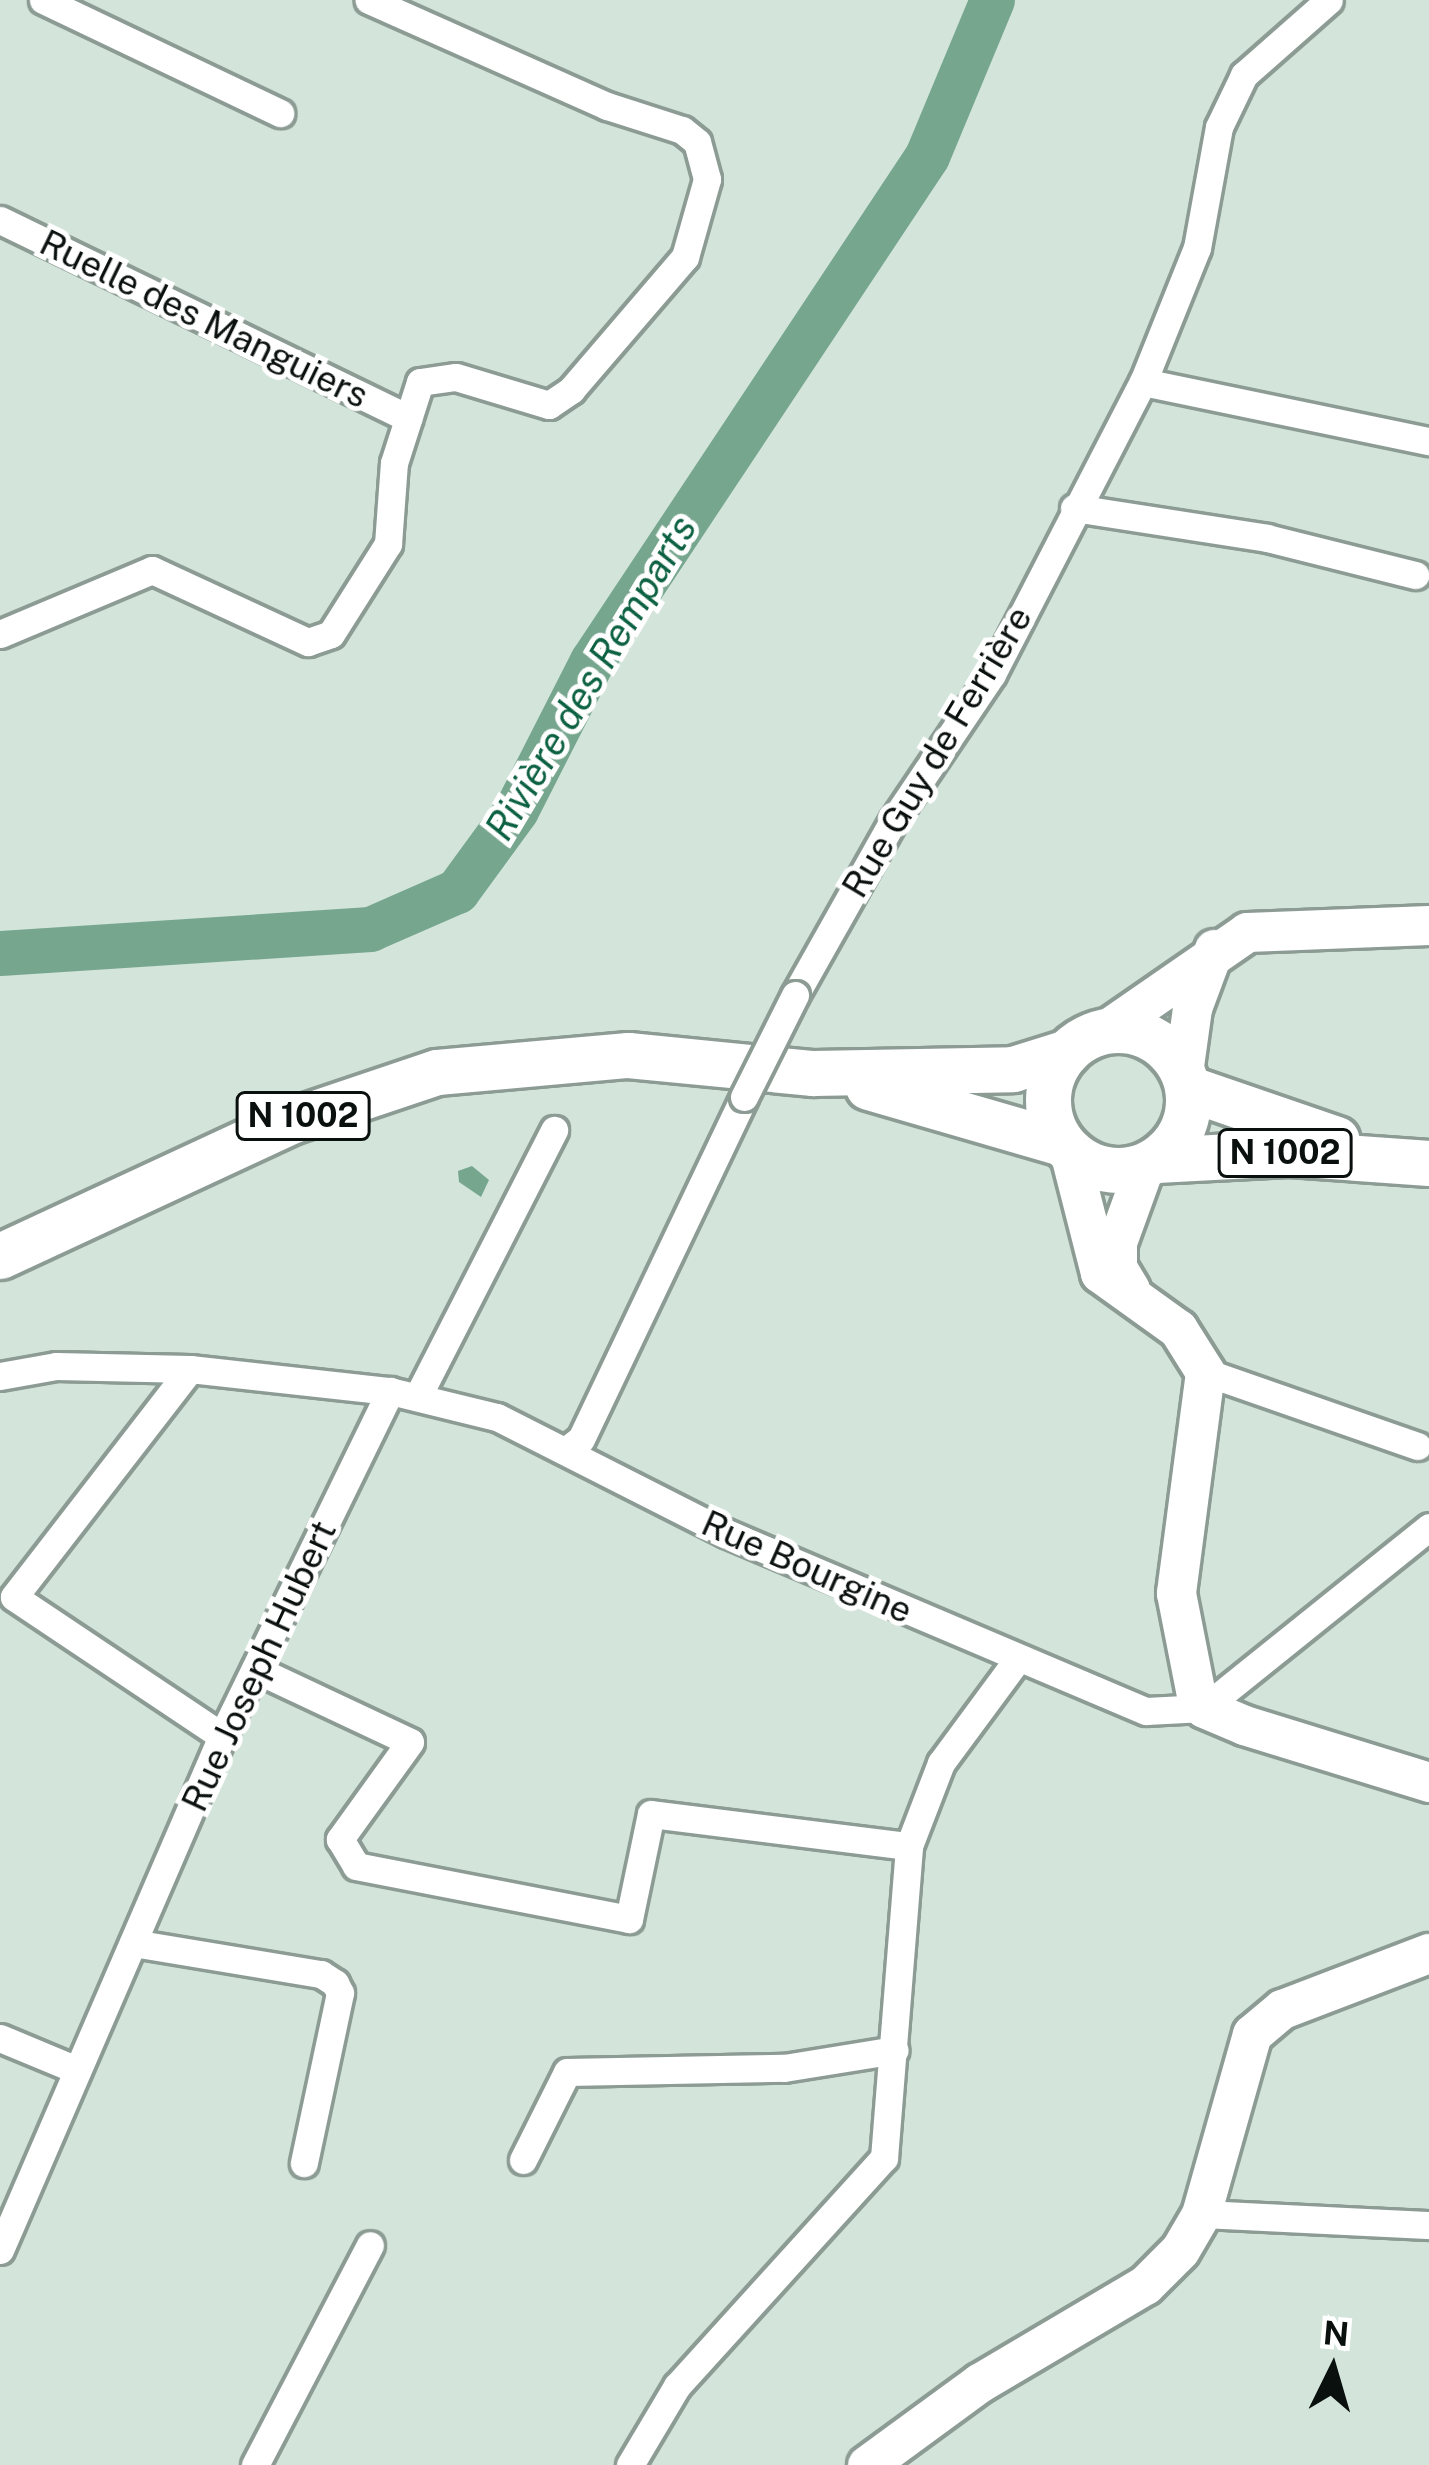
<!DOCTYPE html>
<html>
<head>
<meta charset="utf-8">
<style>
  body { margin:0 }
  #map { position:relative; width:1429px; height:2465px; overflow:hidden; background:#d3e4db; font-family:"Public Sans",sans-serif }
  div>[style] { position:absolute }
  .water>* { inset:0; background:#77a68e }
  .river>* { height:45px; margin:-22.5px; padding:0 22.5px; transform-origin:22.5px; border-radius:22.5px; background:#77a68e }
  .roads { filter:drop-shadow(3px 0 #8c9c94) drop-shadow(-3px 0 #8c9c94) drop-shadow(0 3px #8c9c94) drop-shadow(0 -3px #8c9c94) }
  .street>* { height:27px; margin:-13.5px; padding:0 13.5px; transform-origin:13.5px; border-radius:13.5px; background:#fff }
  .secondary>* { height:39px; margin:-19.5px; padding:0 19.5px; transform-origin:19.5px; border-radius:19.5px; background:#fff }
  .primary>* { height:45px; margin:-22.5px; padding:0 22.5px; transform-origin:22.5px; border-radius:22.5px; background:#fff }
  .primary>.ring { margin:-22.5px; padding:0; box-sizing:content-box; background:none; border:45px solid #fff; border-radius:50% }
  .bridges { filter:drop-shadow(3px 0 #8c9c94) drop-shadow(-3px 0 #8c9c94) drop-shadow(0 3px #8c9c94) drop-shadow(0 -3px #8c9c94) }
  .street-bridge>* { height:27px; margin:-13.5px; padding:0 13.5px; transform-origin:13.5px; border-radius:13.5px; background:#fff }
  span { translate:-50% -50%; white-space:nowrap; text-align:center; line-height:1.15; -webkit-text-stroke:10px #fff; paint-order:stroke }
  .shield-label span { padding:3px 9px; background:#fff; border:3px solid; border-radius:9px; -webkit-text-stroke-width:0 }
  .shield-label { font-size:33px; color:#0a100d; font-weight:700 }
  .street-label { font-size:36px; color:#0a100d }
  .water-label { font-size:39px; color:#0c6142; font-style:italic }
  .north { position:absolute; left:1273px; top:2309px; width:120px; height:120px; -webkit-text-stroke:9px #fff; paint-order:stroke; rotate:5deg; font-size:33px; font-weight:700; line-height:48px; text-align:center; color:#0a100d }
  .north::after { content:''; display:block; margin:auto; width:42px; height:54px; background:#0a100d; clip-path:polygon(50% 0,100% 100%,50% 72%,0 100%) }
</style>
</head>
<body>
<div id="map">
  <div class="water">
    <div style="clip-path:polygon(472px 1166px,489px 1180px,481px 1197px,459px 1182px,458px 1171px)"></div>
  </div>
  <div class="river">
    <div style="left:0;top:953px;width:371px;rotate:-3.7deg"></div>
    <div style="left:370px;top:929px;width:95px;rotate:-23.6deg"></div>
    <div style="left:457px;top:891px;width:100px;rotate:-53.9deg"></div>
    <div style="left:516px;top:810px;width:167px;rotate:-63deg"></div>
    <div style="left:592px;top:661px;width:606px;rotate:-56.44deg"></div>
    <div style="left:927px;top:156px;width:169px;rotate:-67.4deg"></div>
  </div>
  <div class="roads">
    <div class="street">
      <div style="left:43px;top:0;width:263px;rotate:25.5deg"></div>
      <div style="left:0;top:220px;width:454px;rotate:25.9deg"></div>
      <div style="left:1143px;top:382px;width:292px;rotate:11.7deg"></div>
      <div style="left:1074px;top:508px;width:195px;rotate:8.8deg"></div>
      <div style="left:1267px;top:538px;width:153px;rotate:14deg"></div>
      <div style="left:0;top:634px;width:165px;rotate:-22.8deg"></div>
      <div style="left:152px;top:570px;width:172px;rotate:24.8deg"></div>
      <div style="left:308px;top:642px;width:24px;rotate:-19deg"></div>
      <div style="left:331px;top:634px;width:107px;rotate:-57.7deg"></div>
      <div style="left:388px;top:544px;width:81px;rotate:-85.8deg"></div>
      <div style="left:394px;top:463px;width:85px;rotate:-72.2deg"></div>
      <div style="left:420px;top:382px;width:36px;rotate:-8deg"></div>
      <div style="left:456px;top:377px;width:97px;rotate:16.8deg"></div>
      <div style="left:549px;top:405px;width:27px;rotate:-34deg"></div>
      <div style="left:571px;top:390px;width:175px;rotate:-49.4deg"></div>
      <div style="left:685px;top:257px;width:81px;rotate:-74.2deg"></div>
      <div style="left:707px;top:179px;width:38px;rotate:-105deg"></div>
      <div style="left:697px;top:142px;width:19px;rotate:-141deg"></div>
      <div style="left:682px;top:130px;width:79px;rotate:-162.3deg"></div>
      <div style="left:607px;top:106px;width:261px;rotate:-156deg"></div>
      <div style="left:795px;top:995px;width:200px;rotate:-60.6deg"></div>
      <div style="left:893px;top:821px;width:177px;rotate:-56deg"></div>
      <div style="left:992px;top:674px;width:329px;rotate:-62.7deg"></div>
      <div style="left:1143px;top:382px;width:144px;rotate:-68.1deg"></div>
      <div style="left:1197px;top:248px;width:123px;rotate:-79.7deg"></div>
      <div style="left:1219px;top:127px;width:58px;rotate:-64.3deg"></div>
      <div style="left:1244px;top:75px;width:113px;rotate:-41.4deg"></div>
      <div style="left:190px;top:1369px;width:288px;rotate:127.7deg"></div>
      <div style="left:14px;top:1597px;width:250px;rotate:33.8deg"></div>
      <div style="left:1205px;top:1372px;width:225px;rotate:19.2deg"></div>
      <div style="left:0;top:1376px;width:57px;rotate:-10.1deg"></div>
      <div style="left:56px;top:1366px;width:134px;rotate:1.3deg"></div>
      <div style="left:190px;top:1369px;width:201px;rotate:6.3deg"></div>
      <div style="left:390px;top:1391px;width:110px;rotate:13.7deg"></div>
      <div style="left:497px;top:1417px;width:257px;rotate:26.9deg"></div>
      <div style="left:726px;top:1533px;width:456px;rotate:23deg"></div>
      <div style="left:1146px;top:1711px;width:58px;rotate:-3deg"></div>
      <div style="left:1204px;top:1708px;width:289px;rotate:-38.8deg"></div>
      <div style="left:418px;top:1396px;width:299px;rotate:-62.9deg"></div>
      <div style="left:568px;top:1449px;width:16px;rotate:-38deg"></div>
      <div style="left:581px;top:1439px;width:379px;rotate:-64.5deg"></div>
      <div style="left:255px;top:1669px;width:171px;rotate:25.2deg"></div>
      <div style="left:410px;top:1742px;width:120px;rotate:125.8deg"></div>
      <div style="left:340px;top:1839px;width:31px;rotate:59deg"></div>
      <div style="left:356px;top:1866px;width:278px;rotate:11deg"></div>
      <div style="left:629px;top:1919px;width:107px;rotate:-78.2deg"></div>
      <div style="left:651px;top:1814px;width:260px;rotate:7.1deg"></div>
      <div style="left:133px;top:1943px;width:191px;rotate:9.4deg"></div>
      <div style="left:321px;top:1974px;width:17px;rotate:33deg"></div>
      <div style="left:335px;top:1983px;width:11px;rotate:63deg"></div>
      <div style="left:340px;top:1993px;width:174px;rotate:102deg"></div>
      <div style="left:0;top:2038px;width:83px;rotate:22.6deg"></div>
      <div style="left:523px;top:2160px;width:98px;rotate:-63.4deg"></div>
      <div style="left:567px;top:2072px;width:217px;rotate:-1.1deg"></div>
      <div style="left:784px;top:2068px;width:112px;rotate:-9.2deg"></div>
      <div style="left:1201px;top:2214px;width:228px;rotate:2.8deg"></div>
      <div style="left:0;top:2250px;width:560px;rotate:-66.64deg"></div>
      <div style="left:222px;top:1736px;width:384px;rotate:-64deg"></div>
      <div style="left:255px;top:2465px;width:248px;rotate:-62.4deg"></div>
      <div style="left:630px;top:2465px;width:92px;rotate:-59.3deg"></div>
      <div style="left:677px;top:2386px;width:308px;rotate:-47.8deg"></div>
      <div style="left:884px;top:2158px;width:313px;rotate:-85.4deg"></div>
      <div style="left:909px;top:1846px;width:89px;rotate:-68.9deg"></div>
      <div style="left:941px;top:1763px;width:128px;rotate:-53.6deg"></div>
    </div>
    <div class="secondary">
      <div style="left:1104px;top:1031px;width:174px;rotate:-34.7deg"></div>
      <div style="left:1247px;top:932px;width:182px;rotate:-2.2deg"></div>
      <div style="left:1183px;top:1073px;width:66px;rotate:-82.1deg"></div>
      <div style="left:1192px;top:1008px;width:63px;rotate:-69.6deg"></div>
      <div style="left:1069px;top:1151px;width:126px;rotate:75.7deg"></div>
      <div style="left:1100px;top:1273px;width:96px;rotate:35.7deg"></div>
      <div style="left:1178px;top:1329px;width:51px;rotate:57.9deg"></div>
      <div style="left:1205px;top:1372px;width:223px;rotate:97.5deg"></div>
      <div style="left:1176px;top:1593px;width:104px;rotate:78.9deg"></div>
      <div style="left:1196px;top:1695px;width:15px;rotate:58deg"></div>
      <div style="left:1204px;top:1708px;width:43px;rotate:23deg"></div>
      <div style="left:1244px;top:1725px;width:194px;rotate:17.1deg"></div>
      <div style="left:1130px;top:1289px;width:26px;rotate:-121deg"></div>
      <div style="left:1117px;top:1267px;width:25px;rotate:-90deg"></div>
      <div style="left:1117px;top:1242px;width:82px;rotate:-70deg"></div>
      <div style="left:867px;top:2465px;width:139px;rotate:-36.2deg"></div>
      <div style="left:979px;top:2383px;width:193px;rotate:-30.6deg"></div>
      <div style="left:1145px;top:2285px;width:49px;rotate:-45deg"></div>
      <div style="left:1180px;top:2250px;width:42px;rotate:-59.7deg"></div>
      <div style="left:1201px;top:2214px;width:187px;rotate:-74.2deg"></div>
      <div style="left:1252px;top:2034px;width:39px;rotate:-40deg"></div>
      <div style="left:1282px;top:2009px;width:157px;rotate:-20.9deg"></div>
    </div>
    <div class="primary">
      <div class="ring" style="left:1048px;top:1030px;width:95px;height:95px"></div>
      <div style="left:868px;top:1087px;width:202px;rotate:16.1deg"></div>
      <div style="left:1188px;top:1088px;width:157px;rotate:19deg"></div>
      <div style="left:1156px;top:1160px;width:133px;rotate:-3deg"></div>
      <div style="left:1289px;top:1153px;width:140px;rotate:4.1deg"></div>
      <div style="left:0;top:1256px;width:321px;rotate:-24.9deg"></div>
      <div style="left:291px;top:1121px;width:154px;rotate:-18.6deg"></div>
      <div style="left:437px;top:1072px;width:192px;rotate:-5.1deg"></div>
      <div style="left:628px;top:1055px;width:186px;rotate:5.6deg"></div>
      <div style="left:813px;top:1073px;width:200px;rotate:-1.1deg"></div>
      <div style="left:1013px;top:1069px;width:57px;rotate:-17.5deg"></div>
    </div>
  </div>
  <div class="bridges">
    <div class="street-bridge">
      <div style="left:744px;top:1097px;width:114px;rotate:-63.4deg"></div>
    </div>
  </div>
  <div class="shield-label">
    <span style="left:303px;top:1116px">N 1002</span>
    <span style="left:1285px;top:1153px">N 1002</span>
  </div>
  <div class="street-label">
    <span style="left:204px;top:319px;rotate:26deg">Ruelle des Manguiers</span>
    <span style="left:937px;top:752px;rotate:-59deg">Rue Guy de Ferrière</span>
    <span style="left:807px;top:1567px;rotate:24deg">Rue Bourgine</span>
    <span style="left:259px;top:1666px;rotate:-65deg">Rue Joseph Hubert</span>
  </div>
  <div class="water-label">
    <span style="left:591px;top:678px;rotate:-59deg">Rivière des Remparts</span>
  </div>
  <div class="north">N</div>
</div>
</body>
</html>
